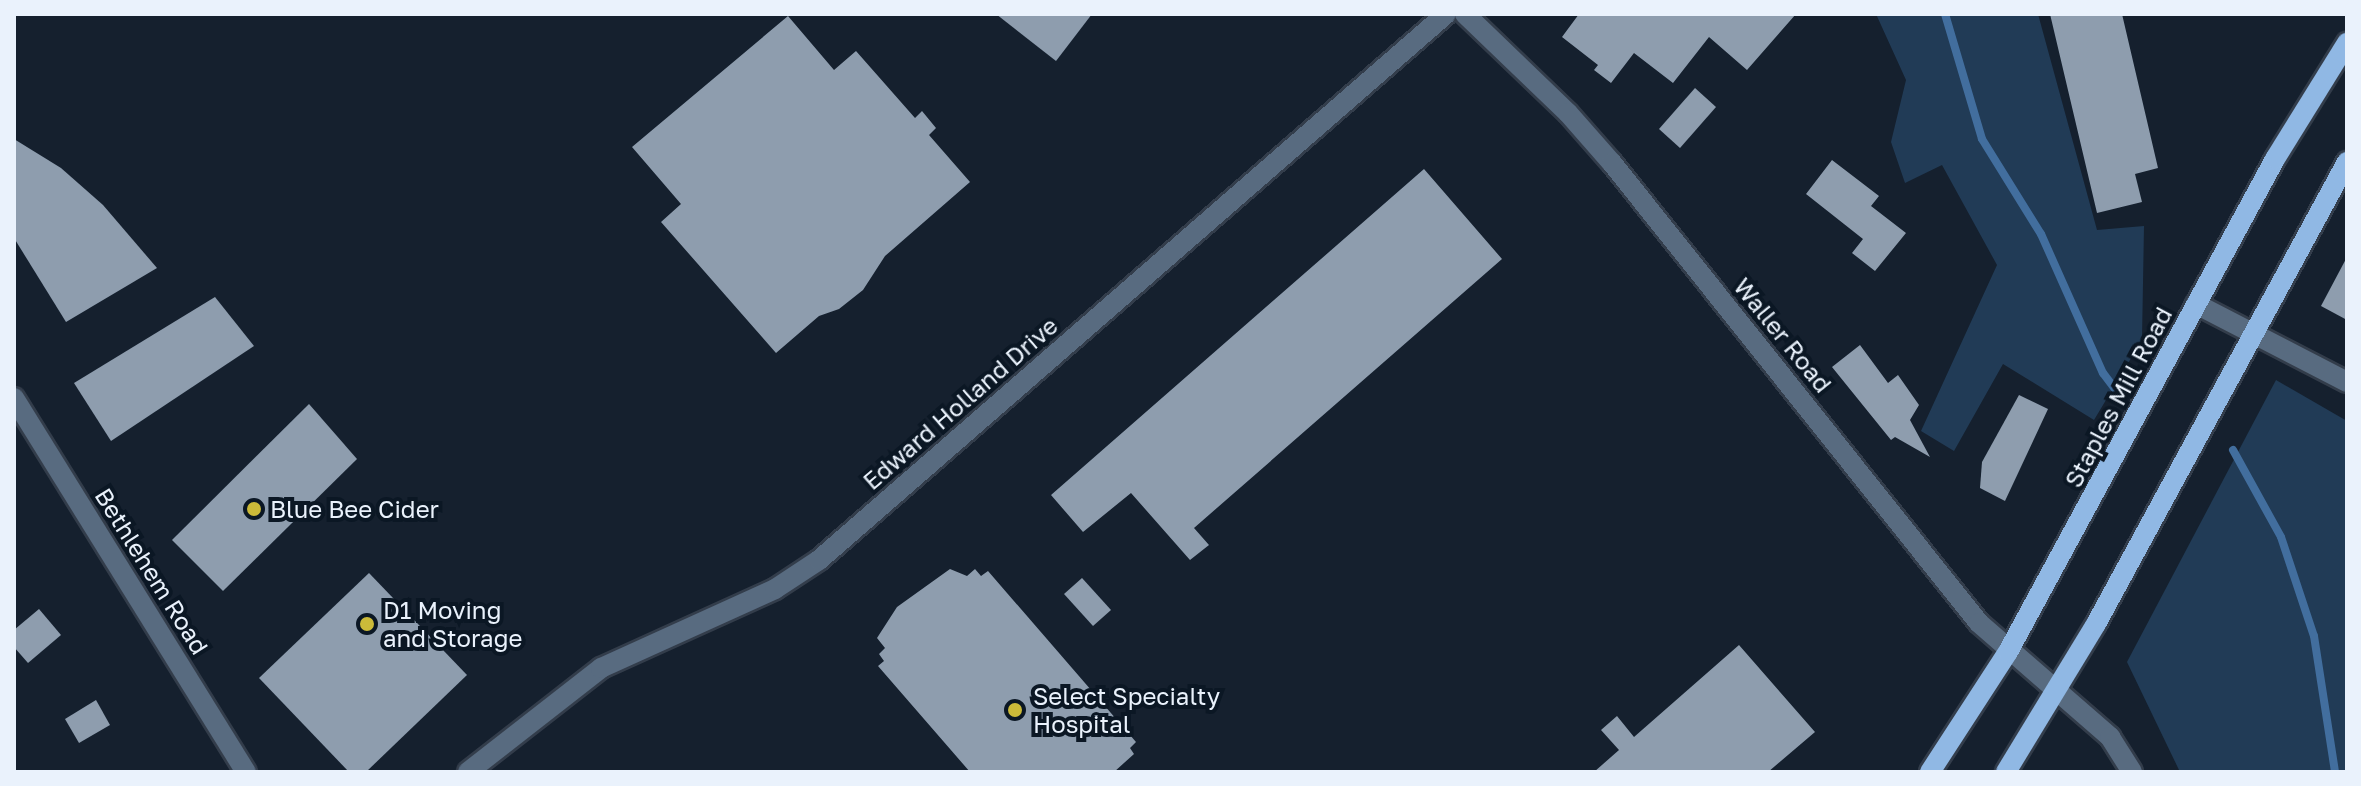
<!DOCTYPE html>
<html>
<head>
<meta charset="utf-8">
<style>
  body { margin:0 }
  #map { position:relative; width:2361px; height:786px; overflow:hidden; background:#15202e; font-family:"Golos Text",sans-serif }
  div>[style] { position:absolute }
  .green>* { inset:0; background:#213b56 }
  .stream>* { height:8px; margin:-4px; padding:0 4px; transform-origin:4px; border-radius:4px; background:#426e9e }
  .building>* { inset:0; background:#8e9dae }
  .roads { filter:drop-shadow(2px 0 #333d4b) drop-shadow(-2px 0 #333d4b) drop-shadow(0 2px #333d4b) drop-shadow(0 -2px #333d4b) }
  .minor>* { height:20px; margin:-10px; padding:0 10px; transform-origin:10px; border-radius:10px; background:#586b80 }
  .major>* { height:20px; margin:-10px; padding:0 10px; transform-origin:10px; border-radius:10px; background:#90b8e4 }
  .dots>* { width:22px; height:22px; translate:-50% -50%; box-sizing:border-box; border:4px solid #0b1724; border-radius:50% }
  span { translate:-50% -50%; white-space:nowrap; text-align:center; line-height:1.15; -webkit-text-stroke:8px #0b1724; paint-order:stroke }
  .street-label { font-size:24px; color:#eaf2fc }
  .poi-label { font-size:24px; color:#eaf2fc }
  .left { translate:0 -50%; text-align:left }
  .frame { position:absolute; inset:0; border:16px solid #eaf2fc; pointer-events:none }
</style>
</head>
<body>
<div id="map">
  <div class="green">
    <div style="clip-path:polygon(1876px 14px,2038px 14px,2097px 230px,2144px 226px,2142px 340px,2094px 420px,2003px 364px,1954px 451px,1921px 431px,1997px 265px,1942px 165px,1905px 183px,1891px 142px,1906px 80px)"></div>
    <div style="clip-path:polygon(2276px 380px,2347px 421px,2347px 772px,2180px 772px,2127px 662px)"></div>
  </div>
  <div class="stream">
    <div style="left:1945px;top:14px;width:130px;rotate:73.5deg"></div>
    <div style="left:1982px;top:139px;width:112px;rotate:58.2deg"></div>
    <div style="left:2041px;top:234px;width:152px;rotate:66deg"></div>
    <div style="left:2103px;top:373px;width:21px;rotate:53deg"></div>
    <div style="left:2233px;top:450px;width:99px;rotate:61.1deg"></div>
    <div style="left:2281px;top:537px;width:104px;rotate:71.6deg"></div>
    <div style="left:2314px;top:636px;width:138px;rotate:81.2deg"></div>
  </div>
  <div class="building">
    <div style="clip-path:polygon(996px 14px,1092px 14px,1056px 61px)"></div>
    <div style="clip-path:polygon(1579px 14px,1796px 14px,1747px 70px,1709px 37px,1673px 83px,1634px 53px,1611px 83px,1594px 70px,1598px 65px,1562px 37px)"></div>
    <div style="clip-path:polygon(2050px 14px,2122px 14px,2158px 168px,2135px 174px,2142px 202px,2097px 213px)"></div>
    <div style="clip-path:polygon(788px 16px,834px 70px,856px 51px,915px 118px,922px 111px,936px 128px,929px 135px,970px 182px,885px 256px,863px 290px,839px 309px,819px 316px,776px 353px,661px 222px,681px 204px,632px 147px)"></div>
    <div style="clip-path:polygon(1695px 88px,1716px 107px,1680px 148px,1659px 129px)"></div>
    <div style="clip-path:polygon(14px 139px,61px 168px,103px 205px,157px 268px,66px 322px,14px 238px)"></div>
    <div style="clip-path:polygon(1832px 160px,1879px 196px,1871px 206px,1906px 233px,1875px 271px,1852px 253px,1863px 239px,1806px 194px)"></div>
    <div style="clip-path:polygon(1424px 169px,1502px 259px,1194px 528px,1209px 545px,1190px 560px,1131px 493px,1083px 532px,1051px 495px)"></div>
    <div style="clip-path:polygon(2347px 257px,2347px 320px,2321px 306px)"></div>
    <div style="clip-path:polygon(215px 297px,254px 346px,111px 441px,74px 383px)"></div>
    <div style="clip-path:polygon(1860px 345px,1888px 383px,1898px 375px,1919px 405px,1910px 420px,1930px 457px,1895px 437px,1891px 440px,1832px 367px)"></div>
    <div style="clip-path:polygon(2019px 395px,2048px 409px,2005px 501px,1980px 488px,1982px 462px)"></div>
    <div style="clip-path:polygon(309px 404px,357px 459px,223px 591px,172px 540px)"></div>
    <div style="clip-path:polygon(950px 569px,967px 576px,975px 569px,981px 576px,988px 571px,1136px 742px,1130px 748px,1134px 754px,1114px 772px,970px 772px,878px 666px,884px 661px,879px 654px,885px 648px,877px 638px,897px 607px)"></div>
    <div style="clip-path:polygon(369px 573px,467px 675px,366px 772px,349px 772px,259px 678px)"></div>
    <div style="clip-path:polygon(1082px 578px,1111px 610px,1093px 626px,1064px 594px)"></div>
    <div style="clip-path:polygon(39px 609px,61px 635px,28px 663px,14px 647px,14px 630px)"></div>
    <div style="clip-path:polygon(1739px 645px,1815px 732px,1768px 772px,1594px 772px,1619px 750px,1601px 730px,1617px 716px,1634px 737px)"></div>
    <div style="clip-path:polygon(96px 700px,110px 725px,79px 743px,65px 719px)"></div>
  </div>
  <div class="roads">
    <div class="minor">
      <div style="left:1465px;top:14px;width:143px;rotate:43.9deg"></div>
      <div style="left:1568px;top:113px;width:67px;rotate:48.7deg"></div>
      <div style="left:1612px;top:163px;width:588px;rotate:51.42deg"></div>
      <div style="left:1979px;top:623px;width:174px;rotate:41deg"></div>
      <div style="left:2110px;top:737px;width:41px;rotate:57.8deg"></div>
      <div style="left:2196px;top:304px;width:170px;rotate:27.3deg"></div>
      <div style="left:14px;top:398px;width:440px;rotate:58.2deg"></div>
      <div style="left:468px;top:772px;width:169px;rotate:-38deg"></div>
      <div style="left:601px;top:668px;width:191px;rotate:-24.4deg"></div>
      <div style="left:775px;top:589px;width:53px;rotate:-33.4deg"></div>
      <div style="left:819px;top:560px;width:831px;rotate:-41.05deg"></div>
    </div>
    <div class="major">
      <div style="left:1930px;top:772px;width:143px;rotate:-57deg"></div>
      <div style="left:2008px;top:652px;width:561px;rotate:-61.56deg"></div>
      <div style="left:2275px;top:159px;width:137px;rotate:-58.2deg"></div>
      <div style="left:2006px;top:772px;width:173px;rotate:-58.7deg"></div>
      <div style="left:2096px;top:624px;width:526px;rotate:-61.49deg"></div>
    </div>
  </div>
  <div class="dots">
    <div style="left:254px;top:509px;background:#cbba39"></div>
    <div style="left:367px;top:624px;background:#cbba39"></div>
    <div style="left:1015px;top:710px;background:#cbba39"></div>
  </div>
  <div class="street-label">
    <span style="left:1783px;top:335px;rotate:51deg">Waller Road</span>
    <span style="left:2118px;top:397px;rotate:-62deg">Staples Mill Road</span>
    <span style="left:960px;top:403px;rotate:-41deg">Edward Holland Drive</span>
    <span style="left:152px;top:571px;rotate:58deg">Bethlehem Road</span>
  </div>
  <div class="poi-label">
    <span class="left" style="left:270px;top:509px">Blue Bee Cider</span>
    <span class="left" style="left:383px;top:624px">D1 Moving<br>and Storage</span>
    <span class="left" style="left:1033px;top:710px">Select Specialty<br>Hospital</span>
  </div>
  <div class="frame"></div>
</div>
</body>
</html>
